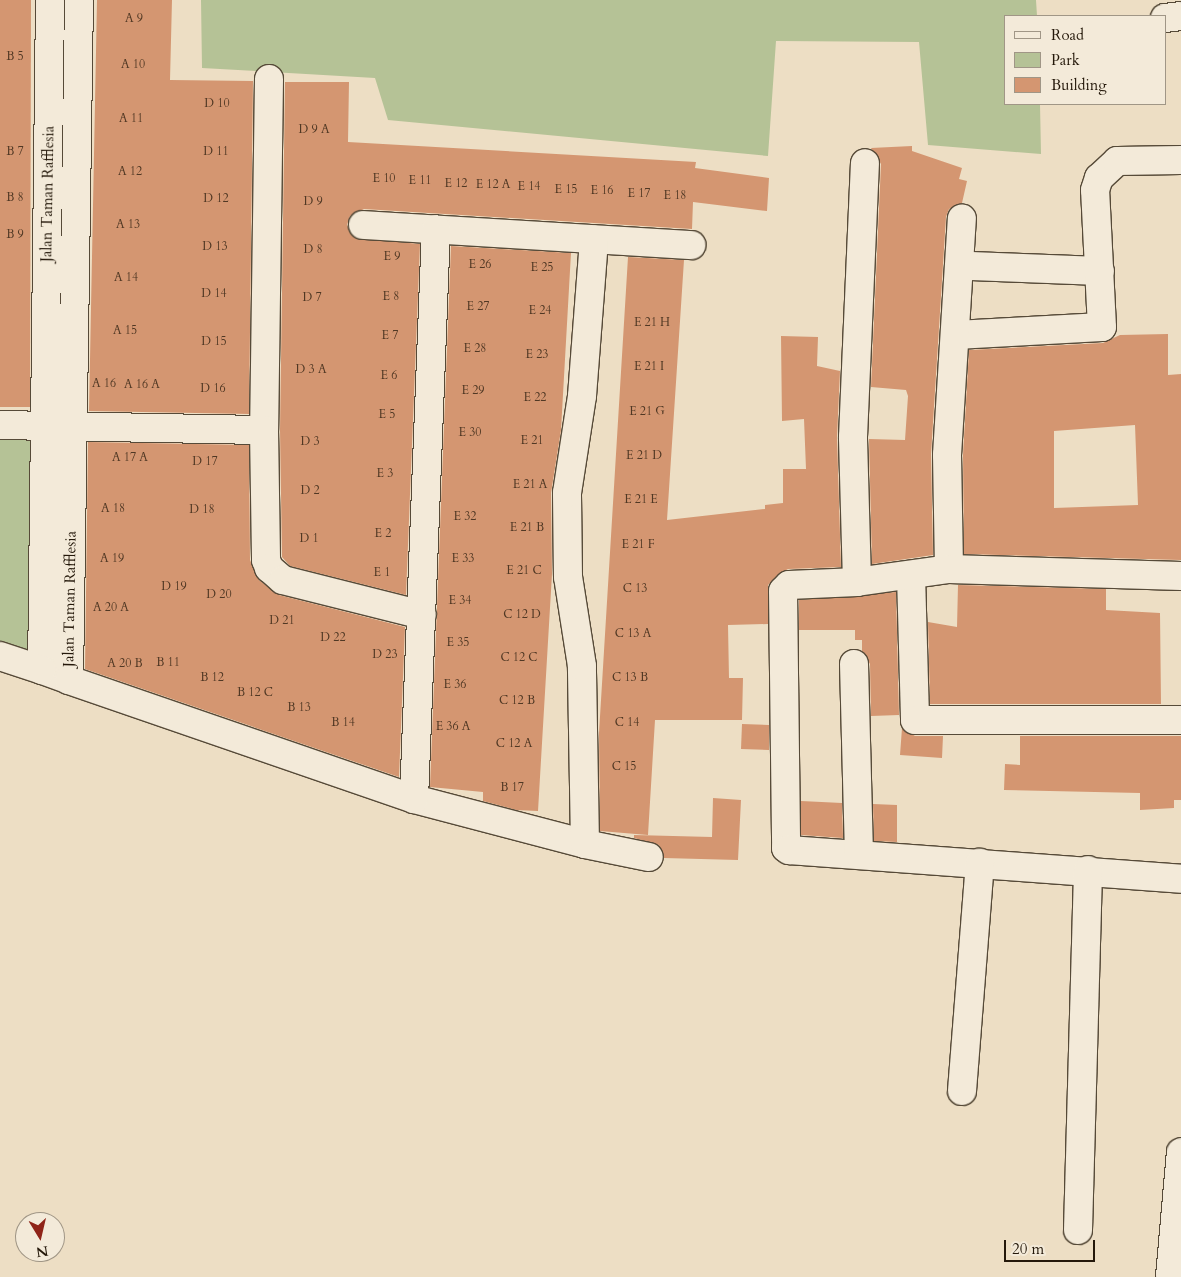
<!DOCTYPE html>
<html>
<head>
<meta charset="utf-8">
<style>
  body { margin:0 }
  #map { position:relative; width:1181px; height:1277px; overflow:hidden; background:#eddec4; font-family:Cardo,serif }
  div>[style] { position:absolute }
  .green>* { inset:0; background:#b5c296 }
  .building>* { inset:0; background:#d49671 }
  .roads { filter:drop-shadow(1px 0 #564a38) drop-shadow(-1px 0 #564a38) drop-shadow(0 1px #564a38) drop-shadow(0 -1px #564a38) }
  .street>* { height:28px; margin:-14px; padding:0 14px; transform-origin:14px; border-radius:14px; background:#f3ead9 }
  span { translate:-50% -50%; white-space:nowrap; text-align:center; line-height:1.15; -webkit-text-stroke:4px #f3ead9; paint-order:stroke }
  .number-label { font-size:12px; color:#503824 }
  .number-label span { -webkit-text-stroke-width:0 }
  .street-label { font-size:15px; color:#24180a }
  .legend { position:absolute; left:1004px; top:15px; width:162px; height:90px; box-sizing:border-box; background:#f3ead9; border:1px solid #a09686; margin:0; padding:6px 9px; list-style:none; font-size:15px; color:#24180a }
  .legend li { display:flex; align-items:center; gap:10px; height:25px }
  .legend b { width:25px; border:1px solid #a09686 }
  .north { position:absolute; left:15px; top:1212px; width:50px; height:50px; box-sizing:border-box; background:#f3ead9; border:1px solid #a09686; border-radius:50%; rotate:171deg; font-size:14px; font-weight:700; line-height:20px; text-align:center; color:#24180a }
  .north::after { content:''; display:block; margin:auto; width:18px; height:22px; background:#8f2418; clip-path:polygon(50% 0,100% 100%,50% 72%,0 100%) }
  .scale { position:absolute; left:1004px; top:1240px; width:91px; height:22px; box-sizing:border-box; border:2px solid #24180a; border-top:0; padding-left:6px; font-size:15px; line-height:18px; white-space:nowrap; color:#24180a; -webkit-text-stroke:4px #f3ead9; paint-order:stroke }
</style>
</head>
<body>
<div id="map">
  <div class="green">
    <div style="clip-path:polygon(201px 0,1036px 0,1037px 16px,1005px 16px,1005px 104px,1040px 104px,1041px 154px,928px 145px,919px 42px,776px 41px,768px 156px,388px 120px,375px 78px,202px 68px)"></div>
    <div style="clip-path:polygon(42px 428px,39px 666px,0 652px,0 429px)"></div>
  </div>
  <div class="building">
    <div style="clip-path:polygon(0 0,31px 0,30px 407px,0 407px)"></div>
    <div style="clip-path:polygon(97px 0,172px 0,170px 80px,253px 81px,249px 414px,89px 411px)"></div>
    <div style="clip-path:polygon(285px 82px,349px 82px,348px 142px,696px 162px,695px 168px,769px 178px,767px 211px,693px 202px,692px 229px,364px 209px,350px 216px,347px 225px,355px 238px,420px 244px,406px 595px,290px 566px,282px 557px,280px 430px)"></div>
    <div style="clip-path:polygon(912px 146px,912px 151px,962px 168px,959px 179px,967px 181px,962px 203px,949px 209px,946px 217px,931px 454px,933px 555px,872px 564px,869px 439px,905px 440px,908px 396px,906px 390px,871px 387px,881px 164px,871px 148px)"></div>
    <div style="clip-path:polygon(451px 246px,571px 253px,561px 430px,551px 493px,552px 574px,538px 811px,516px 810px,483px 801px,483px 792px,430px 787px)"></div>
    <div style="clip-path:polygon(628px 257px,684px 260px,667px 520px,765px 509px,765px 505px,783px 503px,783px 469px,806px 469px,804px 419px,782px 421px,781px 336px,818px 337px,817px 366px,840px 371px,837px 437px,841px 567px,788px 569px,779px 574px,768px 585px,768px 624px,728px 625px,729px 678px,743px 678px,742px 720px,655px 720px,648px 835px,600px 831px,599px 733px)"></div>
    <div style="clip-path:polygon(evenodd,1168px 334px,1168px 375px,1181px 374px,1181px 560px,964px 554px,963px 455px,969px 350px,1103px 343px,1120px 335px,1168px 334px,1135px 425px,1138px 505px,1054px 508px,1054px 431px,1135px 425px)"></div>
    <div style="clip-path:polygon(88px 442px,249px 445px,250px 560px,259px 580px,279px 595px,405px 627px,399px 777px,85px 669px)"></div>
    <div style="clip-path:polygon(958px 585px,1106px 589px,1106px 610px,1160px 613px,1161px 704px,930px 704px,928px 622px,957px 627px)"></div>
    <div style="clip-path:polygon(896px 592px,899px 715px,871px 716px,870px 664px,862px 651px,862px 640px,855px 640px,855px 630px,799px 630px,799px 600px)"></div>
    <div style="clip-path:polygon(742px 724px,769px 725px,769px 750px,741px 749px)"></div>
    <div style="clip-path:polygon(902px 728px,915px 736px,943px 736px,942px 758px,900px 755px)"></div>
    <div style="clip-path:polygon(1020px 736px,1181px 736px,1181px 800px,1174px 800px,1174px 808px,1140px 810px,1140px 793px,1004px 790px,1005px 764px,1020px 765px)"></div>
    <div style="clip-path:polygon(713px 798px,741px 800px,738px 860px,664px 858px,659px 845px,634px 838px,634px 835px,712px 837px)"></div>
    <div style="clip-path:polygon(801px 801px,842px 803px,843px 838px,801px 835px)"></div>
    <div style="clip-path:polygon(873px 804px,897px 805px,897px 842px,874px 841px)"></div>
  </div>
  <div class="roads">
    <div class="street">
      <div style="left:50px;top:0;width:670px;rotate:90.68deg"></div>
      <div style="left:42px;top:670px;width:29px;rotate:20deg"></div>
      <div style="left:69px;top:680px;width:680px;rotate:-89.16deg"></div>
      <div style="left:1165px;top:18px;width:16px;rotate:-7deg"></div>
      <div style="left:269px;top:79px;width:351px;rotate:90.8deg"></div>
      <div style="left:264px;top:430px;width:130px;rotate:89.1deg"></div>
      <div style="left:266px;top:560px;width:9px;rotate:69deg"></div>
      <div style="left:269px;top:568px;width:18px;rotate:41deg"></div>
      <div style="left:283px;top:580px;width:143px;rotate:14.1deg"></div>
      <div style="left:363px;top:225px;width:329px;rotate:3.5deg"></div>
      <div style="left:971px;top:266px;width:129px;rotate:2.2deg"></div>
      <div style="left:956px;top:335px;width:146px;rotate:-3.1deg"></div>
      <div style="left:1102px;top:327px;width:137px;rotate:-92.9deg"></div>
      <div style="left:1095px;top:190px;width:13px;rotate:-72deg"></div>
      <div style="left:1099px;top:178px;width:25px;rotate:-43deg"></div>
      <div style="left:1117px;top:161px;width:64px;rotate:-0.9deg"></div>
      <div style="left:0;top:425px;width:264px;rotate:1.1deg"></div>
      <div style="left:949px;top:569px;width:114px;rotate:-91deg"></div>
      <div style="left:947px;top:455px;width:237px;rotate:-86.4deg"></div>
      <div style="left:911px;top:575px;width:145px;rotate:88.4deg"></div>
      <div style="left:915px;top:720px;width:266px"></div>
      <div style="left:1181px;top:576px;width:232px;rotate:-178.3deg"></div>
      <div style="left:949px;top:569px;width:93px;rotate:172deg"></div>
      <div style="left:857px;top:582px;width:68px;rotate:177.5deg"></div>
      <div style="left:789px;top:585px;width:8px;rotate:135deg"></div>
      <div style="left:783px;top:591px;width:257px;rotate:89.3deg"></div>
      <div style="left:786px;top:848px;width:4px;rotate:34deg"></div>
      <div style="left:789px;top:850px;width:393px;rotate:4.2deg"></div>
      <div style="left:857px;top:582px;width:145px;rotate:-91.6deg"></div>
      <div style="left:853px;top:437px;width:274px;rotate:-87.5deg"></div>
      <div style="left:0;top:656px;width:44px;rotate:18.4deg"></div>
      <div style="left:854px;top:664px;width:190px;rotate:88.5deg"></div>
      <div style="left:69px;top:680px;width:365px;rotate:19deg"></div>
      <div style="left:414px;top:799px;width:177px;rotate:14.7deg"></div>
      <div style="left:585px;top:844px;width:65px;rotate:11.5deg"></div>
      <div style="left:414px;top:799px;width:570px;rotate:-87.79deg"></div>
      <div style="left:585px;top:844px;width:178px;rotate:-91deg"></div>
      <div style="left:582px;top:666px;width:90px;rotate:-98.9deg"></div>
      <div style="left:568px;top:577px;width:84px;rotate:-90.7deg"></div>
      <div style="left:567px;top:493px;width:98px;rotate:-81.2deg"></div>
      <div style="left:582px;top:396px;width:157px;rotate:-85.6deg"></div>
      <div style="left:962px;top:1091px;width:229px;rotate:-85.5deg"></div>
      <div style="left:1078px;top:1230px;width:360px;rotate:-88.4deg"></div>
      <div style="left:1170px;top:1277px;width:125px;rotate:-85deg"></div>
    </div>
  </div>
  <div class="number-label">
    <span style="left:134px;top:19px">A 9</span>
    <span style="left:15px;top:57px">B 5</span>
    <span style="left:133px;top:65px">A 10</span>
    <span style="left:217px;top:104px">D 10</span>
    <span style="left:131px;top:119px">A 11</span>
    <span style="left:314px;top:130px">D 9 A</span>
    <span style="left:15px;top:152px">B 7</span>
    <span style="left:216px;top:152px">D 11</span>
    <span style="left:130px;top:172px">A 12</span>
    <span style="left:384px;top:179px">E 10</span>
    <span style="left:420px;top:181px">E 11</span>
    <span style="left:456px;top:184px">E 12</span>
    <span style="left:493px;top:185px">E 12 A</span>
    <span style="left:529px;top:187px">E 14</span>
    <span style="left:566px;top:190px">E 15</span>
    <span style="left:602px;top:191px">E 16</span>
    <span style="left:639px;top:194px">E 17</span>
    <span style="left:675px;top:196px">E 18</span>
    <span style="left:15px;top:198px">B 8</span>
    <span style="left:216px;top:199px">D 12</span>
    <span style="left:313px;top:202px">D 9</span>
    <span style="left:128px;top:225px">A 13</span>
    <span style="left:15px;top:235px">B 9</span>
    <span style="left:215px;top:247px">D 13</span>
    <span style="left:313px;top:250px">D 8</span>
    <span style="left:392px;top:257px">E 9</span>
    <span style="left:480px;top:265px">E 26</span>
    <span style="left:542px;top:268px">E 25</span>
    <span style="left:126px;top:278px">A 14</span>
    <span style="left:214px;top:294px">D 14</span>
    <span style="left:391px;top:297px">E 8</span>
    <span style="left:312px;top:298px">D 7</span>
    <span style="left:478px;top:307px">E 27</span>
    <span style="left:540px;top:311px">E 24</span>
    <span style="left:652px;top:323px">E 21 H</span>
    <span style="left:125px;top:331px">A 15</span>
    <span style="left:390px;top:336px">E 7</span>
    <span style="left:214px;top:342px">D 15</span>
    <span style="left:475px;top:349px">E 28</span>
    <span style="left:537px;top:355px">E 23</span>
    <span style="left:649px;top:367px">E 21 I</span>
    <span style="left:311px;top:370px">D 3 A</span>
    <span style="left:389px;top:376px">E 6</span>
    <span style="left:104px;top:384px">A 16</span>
    <span style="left:142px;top:385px">A 16 A</span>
    <span style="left:213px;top:389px">D 16</span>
    <span style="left:473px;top:391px">E 29</span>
    <span style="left:535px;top:398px">E 22</span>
    <span style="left:647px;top:412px">E 21 G</span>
    <span style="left:387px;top:415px">E 5</span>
    <span style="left:470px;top:433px">E 30</span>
    <span style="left:532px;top:441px">E 21</span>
    <span style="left:310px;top:442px">D 3</span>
    <span style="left:644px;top:456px">E 21 D</span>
    <span style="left:130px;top:458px">A 17 A</span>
    <span style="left:205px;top:462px">D 17</span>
    <span style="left:385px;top:474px">E 3</span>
    <span style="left:530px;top:485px">E 21 A</span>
    <span style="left:310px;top:491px">D 2</span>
    <span style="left:641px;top:500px">E 21 E</span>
    <span style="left:113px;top:509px">A 18</span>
    <span style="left:202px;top:510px">D 18</span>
    <span style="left:465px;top:517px">E 32</span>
    <span style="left:527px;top:528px">E 21 B</span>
    <span style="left:383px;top:534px">E 2</span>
    <span style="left:309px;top:539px">D 1</span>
    <span style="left:638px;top:545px">E 21 F</span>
    <span style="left:112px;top:559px">A 19</span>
    <span style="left:463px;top:559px">E 33</span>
    <span style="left:524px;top:571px">E 21 C</span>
    <span style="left:382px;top:573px">E 1</span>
    <span style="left:174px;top:587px">D 19</span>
    <span style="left:635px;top:589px">C 13</span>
    <span style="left:219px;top:595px">D 20</span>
    <span style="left:460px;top:601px">E 34</span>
    <span style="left:111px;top:608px">A 20 A</span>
    <span style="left:522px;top:615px">C 12 D</span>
    <span style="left:282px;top:621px">D 21</span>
    <span style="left:633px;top:634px">C 13 A</span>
    <span style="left:333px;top:638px">D 22</span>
    <span style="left:458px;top:643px">E 35</span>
    <span style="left:385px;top:655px">D 23</span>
    <span style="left:519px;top:658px">C 12 C</span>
    <span style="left:168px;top:663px">B 11</span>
    <span style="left:125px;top:664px">A 20 B</span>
    <span style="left:212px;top:678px">B 12</span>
    <span style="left:630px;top:678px">C 13 B</span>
    <span style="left:455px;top:685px">E 36</span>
    <span style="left:255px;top:693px">B 12 C</span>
    <span style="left:517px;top:701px">C 12 B</span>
    <span style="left:299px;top:708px">B 13</span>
    <span style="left:343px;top:723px">B 14</span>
    <span style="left:627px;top:723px">C 14</span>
    <span style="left:453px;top:727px">E 36 A</span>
    <span style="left:514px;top:744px">C 12 A</span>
    <span style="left:624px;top:767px">C 15</span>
    <span style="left:512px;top:788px">B 17</span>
  </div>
  <div class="street-label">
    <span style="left:48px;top:194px;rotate:-89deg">Jalan Taman Rafflesia</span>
    <span style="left:70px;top:599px;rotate:-89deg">Jalan Taman Rafflesia</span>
  </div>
  <ul class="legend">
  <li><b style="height:6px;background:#f3ead9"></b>Road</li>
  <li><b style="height:14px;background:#b5c296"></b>Park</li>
  <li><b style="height:14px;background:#d49671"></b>Building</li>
  </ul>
  <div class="north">N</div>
  <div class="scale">20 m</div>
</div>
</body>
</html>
